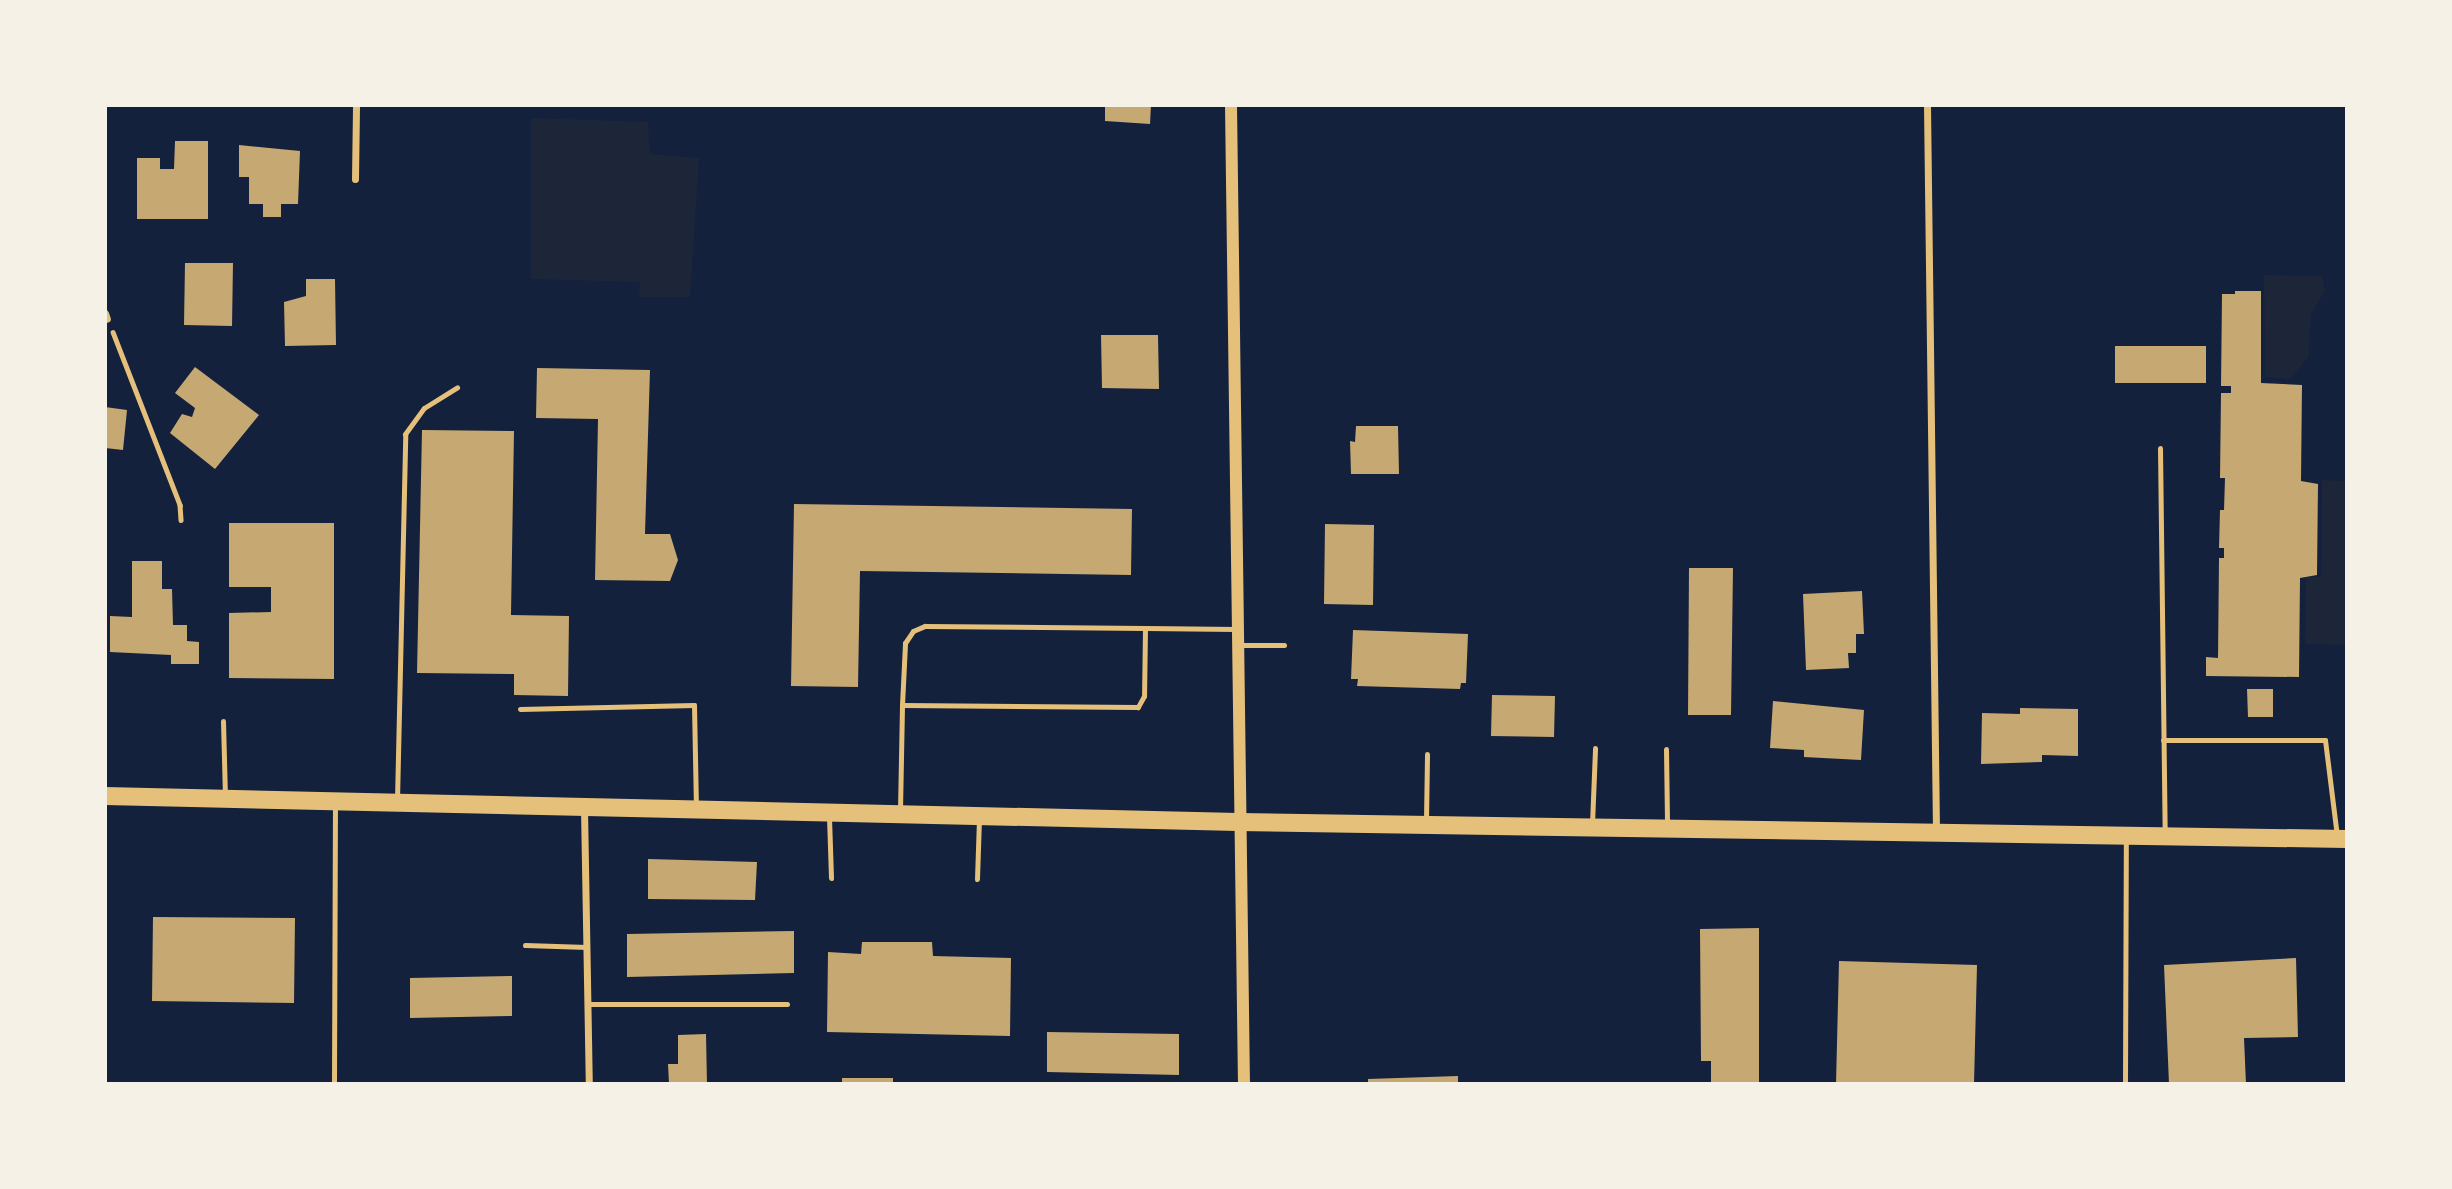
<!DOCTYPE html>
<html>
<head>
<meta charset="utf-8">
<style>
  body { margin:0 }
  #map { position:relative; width:2452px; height:1189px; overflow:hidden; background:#14213d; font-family:Bitter,serif }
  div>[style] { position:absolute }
  .green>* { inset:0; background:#1d2539 }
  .building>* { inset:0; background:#c6a872 }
  .path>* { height:4.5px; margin:-2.25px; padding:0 2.25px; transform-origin:2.25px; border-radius:2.25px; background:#e5c07b }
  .service>* { height:5px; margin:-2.5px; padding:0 2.5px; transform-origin:2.5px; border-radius:2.5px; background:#e5c07b }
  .minor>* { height:7px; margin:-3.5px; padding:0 3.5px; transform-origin:3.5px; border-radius:3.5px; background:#e5c07b }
  .tertiary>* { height:12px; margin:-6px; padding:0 6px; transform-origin:6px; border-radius:6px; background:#e5c07b }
  .primary>* { height:18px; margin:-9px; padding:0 9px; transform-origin:9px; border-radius:9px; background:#e5c07b }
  span { translate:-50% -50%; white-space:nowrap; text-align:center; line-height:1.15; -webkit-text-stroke:7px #f6f1e7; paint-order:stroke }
  .frame { position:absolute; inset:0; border:107px solid #f6f1e7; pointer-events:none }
</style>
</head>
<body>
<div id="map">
  <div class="green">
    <div style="clip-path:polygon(531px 118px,648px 122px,650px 154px,699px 158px,690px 297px,639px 297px,640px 282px,531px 279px)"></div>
    <div style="clip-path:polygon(2264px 275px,2322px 276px,2325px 291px,2311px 314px,2308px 357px,2290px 379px,2265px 377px)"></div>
    <div style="clip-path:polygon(2322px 480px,2347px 481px,2347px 645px,2305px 644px,2306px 577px,2321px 577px)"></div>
  </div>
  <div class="building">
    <div style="clip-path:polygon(1105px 105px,1151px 105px,1150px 124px,1105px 121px)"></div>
    <div style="clip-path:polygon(175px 141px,208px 141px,208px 219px,137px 219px,137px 158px,160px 158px,160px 169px,174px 169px)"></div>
    <div style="clip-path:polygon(239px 145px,300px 151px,298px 204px,281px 204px,281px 217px,263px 217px,263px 204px,249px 204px,249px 177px,239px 177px)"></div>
    <div style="clip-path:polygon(185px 263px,233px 263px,232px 326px,184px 325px)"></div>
    <div style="clip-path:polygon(306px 279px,335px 279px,336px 345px,285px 346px,284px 302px,306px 296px)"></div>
    <div style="clip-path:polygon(2235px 291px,2261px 291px,2261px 383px,2302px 385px,2301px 481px,2318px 484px,2317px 575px,2300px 578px,2299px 677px,2206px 676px,2206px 657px,2218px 658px,2219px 558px,2224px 558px,2224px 548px,2219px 548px,2220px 510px,2224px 510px,2225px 478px,2220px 478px,2221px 393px,2231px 393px,2231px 386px,2221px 386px,2222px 294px,2235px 294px)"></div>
    <div style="clip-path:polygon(1101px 335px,1158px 335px,1159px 389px,1102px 388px)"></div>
    <div style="clip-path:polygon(2115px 346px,2206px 346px,2206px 383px,2115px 383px)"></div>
    <div style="clip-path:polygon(195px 367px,259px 415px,215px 469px,170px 433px,182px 414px,192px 417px,195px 408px,175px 393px)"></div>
    <div style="clip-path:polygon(537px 368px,650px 370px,645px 534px,670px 534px,678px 560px,670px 581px,595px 580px,598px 419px,536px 418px)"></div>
    <div style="clip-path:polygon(105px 407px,127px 410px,123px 450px,105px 448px)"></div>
    <div style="clip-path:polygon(1356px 426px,1398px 426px,1399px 474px,1351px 474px,1350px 441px,1355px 442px)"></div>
    <div style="clip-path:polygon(422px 430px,514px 431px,511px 615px,569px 616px,568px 696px,514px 695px,514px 674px,417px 673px)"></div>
    <div style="clip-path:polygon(794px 504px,1132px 509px,1131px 575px,860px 571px,858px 687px,791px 686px)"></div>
    <div style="clip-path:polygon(229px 523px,334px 523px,334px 679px,229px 678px,229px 613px,271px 612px,271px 587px,229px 587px)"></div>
    <div style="clip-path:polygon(1325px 524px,1374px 525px,1373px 605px,1324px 604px)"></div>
    <div style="clip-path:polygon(132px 561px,162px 561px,162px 589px,172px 589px,173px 625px,187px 625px,187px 641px,199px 642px,199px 664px,171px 664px,171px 655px,110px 652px,110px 616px,132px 617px)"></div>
    <div style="clip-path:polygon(1689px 568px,1733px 568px,1731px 715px,1688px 715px)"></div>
    <div style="clip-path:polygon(1862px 591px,1864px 634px,1856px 634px,1856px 653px,1848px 653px,1849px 668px,1806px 670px,1803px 594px)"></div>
    <div style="clip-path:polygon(1353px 630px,1468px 634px,1466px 683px,1461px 683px,1460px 689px,1357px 686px,1358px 679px,1351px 679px)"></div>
    <div style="clip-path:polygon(2247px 689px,2273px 689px,2273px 717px,2248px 717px)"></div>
    <div style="clip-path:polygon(1492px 695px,1555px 696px,1554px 737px,1491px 736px)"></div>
    <div style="clip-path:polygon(1773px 701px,1864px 710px,1861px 760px,1804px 757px,1804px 750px,1770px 748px)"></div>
    <div style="clip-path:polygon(2020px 708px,2078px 709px,2078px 756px,2042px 755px,2042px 762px,1981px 764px,1982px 713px,2020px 714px)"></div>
    <div style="clip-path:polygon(648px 859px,757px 862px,755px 900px,648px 899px)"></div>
    <div style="clip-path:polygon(153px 917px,295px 918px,294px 1003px,152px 1001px)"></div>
    <div style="clip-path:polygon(1759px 928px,1759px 1084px,1711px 1084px,1711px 1061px,1701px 1061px,1700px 929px)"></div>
    <div style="clip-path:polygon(794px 931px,794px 973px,627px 977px,627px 934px)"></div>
    <div style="clip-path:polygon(862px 942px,932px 942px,933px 956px,1011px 958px,1010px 1036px,827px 1032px,828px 952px,861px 954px)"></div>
    <div style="clip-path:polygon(2296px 958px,2298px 1037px,2244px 1038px,2246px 1084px,2169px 1084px,2164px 965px)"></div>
    <div style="clip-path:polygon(1839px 961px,1977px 965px,1974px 1084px,1836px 1084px)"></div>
    <div style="clip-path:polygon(512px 976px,512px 1016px,410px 1018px,410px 978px)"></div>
    <div style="clip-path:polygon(1047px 1032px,1179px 1034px,1179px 1075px,1047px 1072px)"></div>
    <div style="clip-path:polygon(706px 1034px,707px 1084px,669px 1084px,668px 1064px,678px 1064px,678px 1035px)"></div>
    <div style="clip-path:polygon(1458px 1076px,1458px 1084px,1368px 1084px,1368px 1079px)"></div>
    <div style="clip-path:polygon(842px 1078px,893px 1078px,893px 1084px,842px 1084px)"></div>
  </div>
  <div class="path">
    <div style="left:113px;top:332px;width:186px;rotate:68.8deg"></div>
    <div style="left:180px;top:505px;width:15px;rotate:86deg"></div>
  </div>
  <div class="service">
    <div style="left:2160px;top:448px;width:385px;rotate:89.3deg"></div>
    <div style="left:1145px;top:628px;width:91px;rotate:0.6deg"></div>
    <div style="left:1240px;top:645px;width:44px"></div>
    <div style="left:520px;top:709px;width:174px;rotate:-1.3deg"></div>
    <div style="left:694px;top:705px;width:102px;rotate:88.9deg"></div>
    <div style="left:223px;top:721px;width:74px;rotate:88.5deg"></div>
    <div style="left:2163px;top:740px;width:162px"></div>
    <div style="left:2325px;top:740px;width:98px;rotate:82.9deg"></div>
    <div style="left:1666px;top:749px;width:76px;rotate:89.2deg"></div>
    <div style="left:397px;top:800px;width:366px;rotate:-88.7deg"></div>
    <div style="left:405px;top:434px;width:32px;rotate:-54deg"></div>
    <div style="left:424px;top:408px;width:39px;rotate:-32deg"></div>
    <div style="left:900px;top:810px;width:105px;rotate:-88.9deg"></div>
    <div style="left:902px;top:705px;width:62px;rotate:-87.2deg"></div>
    <div style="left:905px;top:643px;width:14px;rotate:-56deg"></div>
    <div style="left:913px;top:631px;width:13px;rotate:-23deg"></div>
    <div style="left:925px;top:626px;width:220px;rotate:0.5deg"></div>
    <div style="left:1145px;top:628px;width:68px;rotate:90.8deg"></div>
    <div style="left:1144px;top:696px;width:13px;rotate:119deg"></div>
    <div style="left:1138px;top:707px;width:236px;rotate:-179.5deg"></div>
    <div style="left:829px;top:817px;width:61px;rotate:88.1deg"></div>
    <div style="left:1426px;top:820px;width:66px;rotate:-89.1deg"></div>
    <div style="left:1592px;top:824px;width:76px;rotate:-87.7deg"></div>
    <div style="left:977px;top:879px;width:60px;rotate:-88.1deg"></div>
    <div style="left:525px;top:945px;width:62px;rotate:1.8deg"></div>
    <div style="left:588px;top:1004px;width:199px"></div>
    <div style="left:334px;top:1084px;width:280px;rotate:-89.8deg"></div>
    <div style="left:2125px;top:1084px;width:245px;rotate:-89.8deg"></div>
  </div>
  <div class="minor">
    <div style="left:1927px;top:105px;width:727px;rotate:89.29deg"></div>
    <div style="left:355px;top:179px;width:74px;rotate:-89.2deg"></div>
    <div style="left:105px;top:313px;width:6px;rotate:72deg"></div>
    <div style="left:584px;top:808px;width:276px;rotate:89deg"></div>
  </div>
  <div class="tertiary">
    <div style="left:1231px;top:105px;width:979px;rotate:89.24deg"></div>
  </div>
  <div class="primary">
    <div style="left:105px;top:796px;width:1133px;rotate:1.31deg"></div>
    <div style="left:1238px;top:822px;width:1109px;rotate:0.88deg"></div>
  </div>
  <div class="frame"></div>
</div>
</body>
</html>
